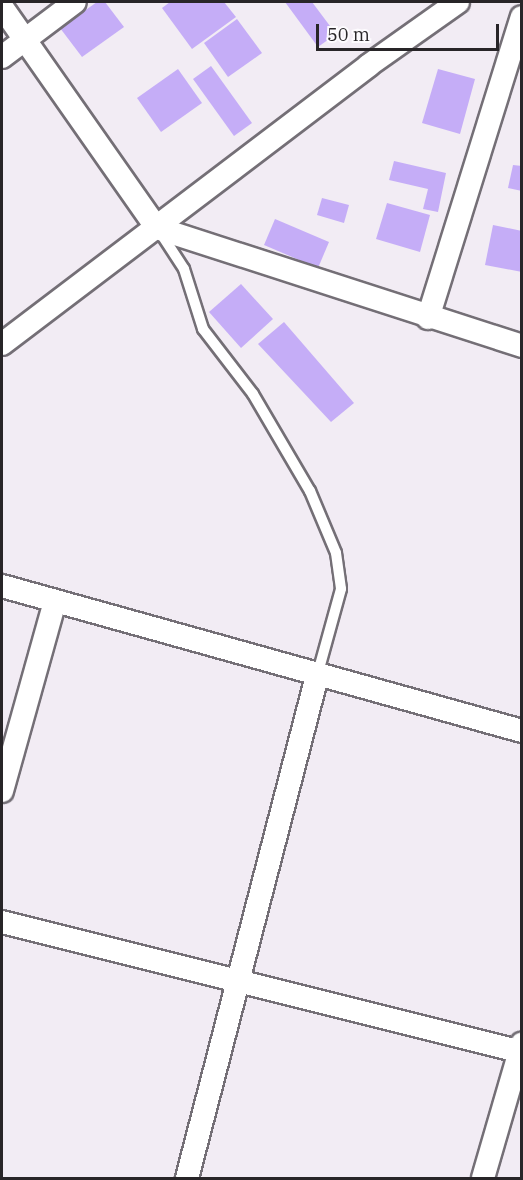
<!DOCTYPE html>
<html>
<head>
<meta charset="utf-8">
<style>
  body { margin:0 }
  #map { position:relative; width:523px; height:1180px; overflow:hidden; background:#f2ecf4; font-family:"IBM Plex Serif",serif }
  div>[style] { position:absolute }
  .building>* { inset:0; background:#c5adf7 }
  .roads { filter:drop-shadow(2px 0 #746f76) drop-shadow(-2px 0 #746f76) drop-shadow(0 2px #746f76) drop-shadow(0 -2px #746f76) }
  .service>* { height:10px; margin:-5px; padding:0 5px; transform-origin:5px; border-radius:5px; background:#fff }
  .minor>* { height:22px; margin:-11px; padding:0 11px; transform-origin:11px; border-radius:11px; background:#fff }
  span { translate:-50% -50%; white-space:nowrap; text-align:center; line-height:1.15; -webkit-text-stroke:6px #fdfbfe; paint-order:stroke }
  .frame { position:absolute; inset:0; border:3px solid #282528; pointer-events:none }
  .scale { position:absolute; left:316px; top:24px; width:183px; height:27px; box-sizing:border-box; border:3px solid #282528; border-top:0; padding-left:8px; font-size:18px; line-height:21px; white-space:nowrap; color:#282528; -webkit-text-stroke:4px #fdfbfe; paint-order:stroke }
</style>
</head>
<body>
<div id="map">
  <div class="building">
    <div style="clip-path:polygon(97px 2px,105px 2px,124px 27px,82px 57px,60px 28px)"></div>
    <div style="clip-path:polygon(170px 2px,224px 2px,236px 17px,192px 49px,162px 8px)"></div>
    <div style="clip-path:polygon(285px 2px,312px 2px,336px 34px,318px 47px)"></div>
    <div style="clip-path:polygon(237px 19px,262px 53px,228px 77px,204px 43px)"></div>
    <div style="clip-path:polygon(211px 66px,252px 123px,234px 136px,193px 79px)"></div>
    <div style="clip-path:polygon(178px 69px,202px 103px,161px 132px,137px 98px)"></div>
    <div style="clip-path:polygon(438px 69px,475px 79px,460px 134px,422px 123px)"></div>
    <div style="clip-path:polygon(394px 161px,446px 173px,438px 212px,423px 209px,428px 189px,389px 180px)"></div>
    <div style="clip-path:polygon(513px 165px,522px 166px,522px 191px,508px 188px)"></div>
    <div style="clip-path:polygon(322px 198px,349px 205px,344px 223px,317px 215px)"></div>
    <div style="clip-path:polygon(387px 203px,430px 215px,420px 252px,376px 239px)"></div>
    <div style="clip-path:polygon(275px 219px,329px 242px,318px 268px,264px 245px)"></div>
    <div style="clip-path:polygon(493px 225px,522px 231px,522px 272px,485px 265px)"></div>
    <div style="clip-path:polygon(241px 284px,273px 319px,241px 348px,209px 312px)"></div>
    <div style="clip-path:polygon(284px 322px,354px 403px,331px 422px,258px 344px)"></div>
  </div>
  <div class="roads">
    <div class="service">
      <div style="left:160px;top:232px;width:44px;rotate:57deg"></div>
      <div style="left:184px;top:269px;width:63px;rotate:72.4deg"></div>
      <div style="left:203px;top:329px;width:82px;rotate:52.4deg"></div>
      <div style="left:253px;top:394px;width:113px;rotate:59.6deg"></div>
      <div style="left:310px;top:491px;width:67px;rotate:67.2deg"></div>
      <div style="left:336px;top:553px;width:36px;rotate:82deg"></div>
      <div style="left:341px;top:589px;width:90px;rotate:105.4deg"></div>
    </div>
    <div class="minor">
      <div style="left:2px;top:7px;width:270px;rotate:55deg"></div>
      <div style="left:157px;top:228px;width:384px;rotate:17.9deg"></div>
      <div style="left:2px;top:57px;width:91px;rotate:-37deg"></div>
      <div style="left:428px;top:318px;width:315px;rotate:-72.7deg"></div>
      <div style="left:2px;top:344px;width:461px;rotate:-37.2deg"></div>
      <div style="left:369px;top:65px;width:109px;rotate:-35.3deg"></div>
      <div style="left:2px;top:586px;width:540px;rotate:15.58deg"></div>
      <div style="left:2px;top:791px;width:197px;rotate:-74.4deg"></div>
      <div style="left:2px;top:922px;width:536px;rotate:14.04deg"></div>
      <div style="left:187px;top:1178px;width:519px;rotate:-75.48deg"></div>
      <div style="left:483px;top:1178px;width:140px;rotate:-73.8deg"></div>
    </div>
  </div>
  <div class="frame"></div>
  <div class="scale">50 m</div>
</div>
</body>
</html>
